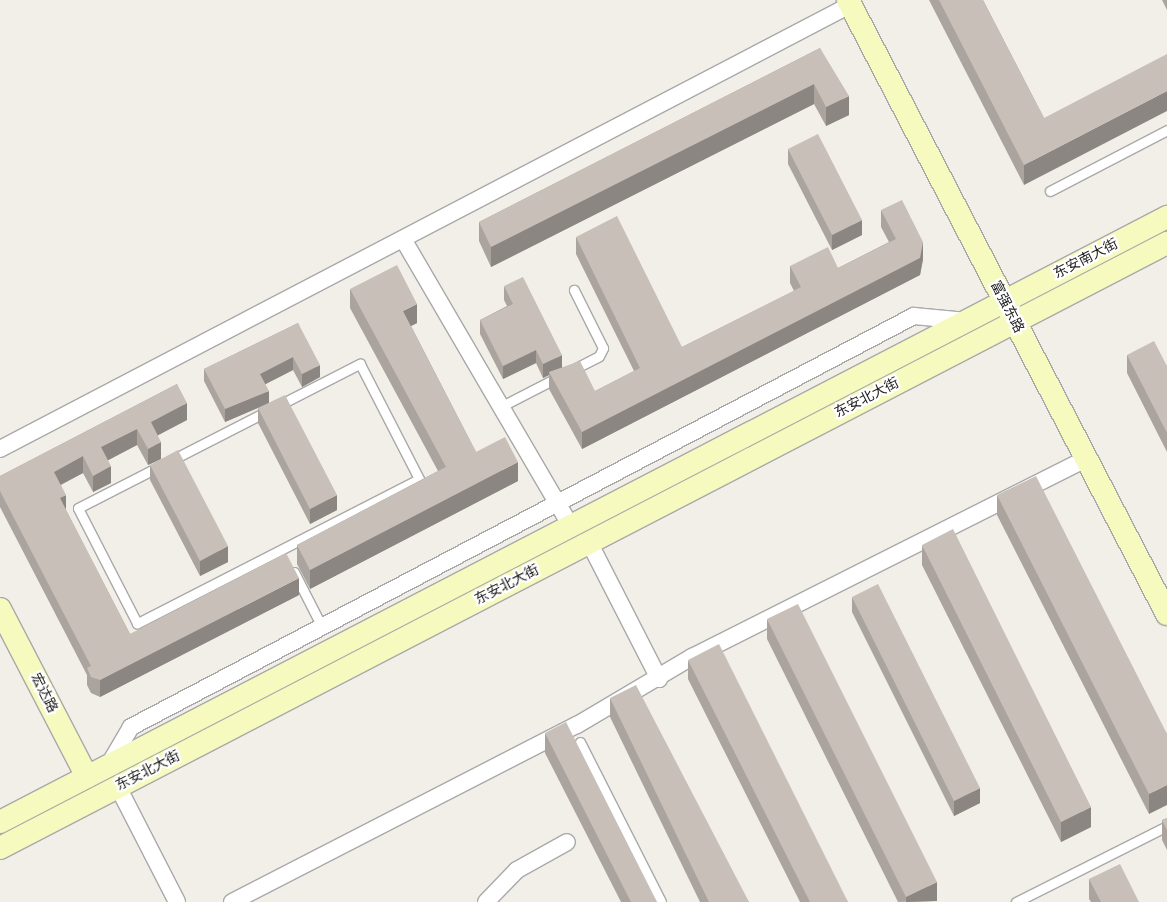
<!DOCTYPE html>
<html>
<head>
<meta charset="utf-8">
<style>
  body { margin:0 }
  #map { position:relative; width:1167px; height:902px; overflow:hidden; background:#f2efe9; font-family:"Source Sans 3","Noto Sans SC",sans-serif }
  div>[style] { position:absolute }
  .roads { filter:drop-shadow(1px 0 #a9a9a9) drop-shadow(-1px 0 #a9a9a9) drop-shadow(0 1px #a9a9a9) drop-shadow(0 -1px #a9a9a9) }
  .lane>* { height:9px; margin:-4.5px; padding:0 4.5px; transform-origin:4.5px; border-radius:4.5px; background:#fff }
  .street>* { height:16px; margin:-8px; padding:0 8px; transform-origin:8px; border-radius:8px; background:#fff }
  .secondary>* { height:22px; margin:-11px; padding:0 11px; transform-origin:11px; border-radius:11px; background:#f7fabf }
  .wall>* { inset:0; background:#aba49e }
  .shaded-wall>* { inset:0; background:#8b8681 }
  .building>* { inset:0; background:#c7bfb8 }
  span { translate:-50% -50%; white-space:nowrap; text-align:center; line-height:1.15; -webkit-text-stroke:4.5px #fff; paint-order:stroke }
  .street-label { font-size:14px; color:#222 }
</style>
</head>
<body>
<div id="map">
  <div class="roads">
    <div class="lane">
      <div style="left:1050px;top:191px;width:132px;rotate:-27.5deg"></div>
      <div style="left:360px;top:364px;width:129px;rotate:62.8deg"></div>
      <div style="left:419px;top:479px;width:317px;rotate:152.9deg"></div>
      <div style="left:137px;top:623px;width:129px;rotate:-117.2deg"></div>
      <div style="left:78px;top:508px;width:317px;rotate:-27.1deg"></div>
      <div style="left:572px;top:370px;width:30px;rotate:-27deg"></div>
      <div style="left:599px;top:356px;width:9px;rotate:-63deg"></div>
      <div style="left:603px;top:348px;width:65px;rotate:-116.6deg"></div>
      <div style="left:500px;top:407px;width:65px;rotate:-27.3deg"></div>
      <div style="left:294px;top:572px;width:62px;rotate:63deg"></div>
      <div style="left:580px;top:742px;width:179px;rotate:63.1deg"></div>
      <div style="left:1016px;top:902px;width:169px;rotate:-26.7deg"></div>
    </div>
    <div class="street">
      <div style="left:403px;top:239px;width:333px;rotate:59.7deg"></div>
      <div style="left:0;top:449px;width:959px;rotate:-27.58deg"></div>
      <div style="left:589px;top:542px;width:154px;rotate:62.9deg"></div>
      <div style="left:108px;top:766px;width:45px;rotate:-59.5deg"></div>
      <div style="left:131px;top:727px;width:884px;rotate:-27.7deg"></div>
      <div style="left:914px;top:316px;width:53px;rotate:5.4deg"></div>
      <div style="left:118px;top:787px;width:129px;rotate:62.8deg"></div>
      <div style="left:232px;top:902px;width:388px;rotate:-27.2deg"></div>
      <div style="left:577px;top:725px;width:134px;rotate:-30.6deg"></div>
      <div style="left:692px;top:657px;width:441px;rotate:-26.7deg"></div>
      <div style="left:486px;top:902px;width:45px;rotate:-45.9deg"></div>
      <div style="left:517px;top:870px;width:57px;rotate:-29.2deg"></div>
    </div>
    <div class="secondary">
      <div style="left:848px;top:0;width:692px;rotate:62.55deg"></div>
      <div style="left:0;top:609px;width:189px;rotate:62.6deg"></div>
      <div style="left:0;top:822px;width:1315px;rotate:-27.4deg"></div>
      <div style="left:0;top:848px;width:1315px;rotate:-27.4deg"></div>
    </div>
  </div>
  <div class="wall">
    <div style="clip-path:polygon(929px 0,983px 0,1044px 118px,1024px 185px)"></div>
    <div style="clip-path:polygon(1162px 0,1167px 0,1167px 10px)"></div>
    <div style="clip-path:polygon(820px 48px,849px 115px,826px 126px,814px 104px,491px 267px,479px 241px,479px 222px)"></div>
    <div style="clip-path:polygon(788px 149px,862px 235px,832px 250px,788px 164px)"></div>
    <div style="clip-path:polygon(881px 210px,923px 259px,920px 275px,582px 449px,549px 389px,549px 375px,543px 378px,536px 363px,503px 379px,480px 334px,480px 320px,507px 306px,504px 300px,504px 286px,562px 367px,595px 391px,634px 371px,576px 254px,576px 237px,682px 347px,794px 291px,790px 283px,790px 266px,838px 268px,889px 242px,881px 227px)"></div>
    <div style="clip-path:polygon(350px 289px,417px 323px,411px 326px,476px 452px,518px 481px,310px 589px,297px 564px,297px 545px,438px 471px,350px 308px)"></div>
    <div style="clip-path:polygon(298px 323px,320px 377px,302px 387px,293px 370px,265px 384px,269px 403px,337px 510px,310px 524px,258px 423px,258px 408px,225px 422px,204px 381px,204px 369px)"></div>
    <div style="clip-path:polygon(1127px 355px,1167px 366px,1167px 452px,1127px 373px)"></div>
    <div style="clip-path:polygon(177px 384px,187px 420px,157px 435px,161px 459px,148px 465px,137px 445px,108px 460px,111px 483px,93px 492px,83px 473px,61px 485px,66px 510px,130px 634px,299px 595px,100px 697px,91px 693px,87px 685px,87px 675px,0 507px,0 476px)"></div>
    <div style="clip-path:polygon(150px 465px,228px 562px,200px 576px,150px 480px)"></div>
    <div style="clip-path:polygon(997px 495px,1167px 734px,1149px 814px,997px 515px)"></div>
    <div style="clip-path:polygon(922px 545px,1091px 827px,1061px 842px,922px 565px)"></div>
    <div style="clip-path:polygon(852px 597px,980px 803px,954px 816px,852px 612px)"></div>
    <div style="clip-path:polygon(767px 619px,937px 901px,898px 902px,767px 639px)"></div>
    <div style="clip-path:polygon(688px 660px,848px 902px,800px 902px,688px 679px)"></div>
    <div style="clip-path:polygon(610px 698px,749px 902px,700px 902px,610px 717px)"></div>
    <div style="clip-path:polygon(545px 733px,657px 902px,621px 902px,545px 753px)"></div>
    <div style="clip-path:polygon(1167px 818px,1167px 850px,1162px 840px,1162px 820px)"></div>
    <div style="clip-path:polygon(1089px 879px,1139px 902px,1091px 902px,1089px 899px)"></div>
  </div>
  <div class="shaded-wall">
    <div style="clip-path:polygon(814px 84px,814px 104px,491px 267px,491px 247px)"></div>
    <div style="clip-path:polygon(1167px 91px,1167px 111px,1024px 185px,1024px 165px)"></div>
    <div style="clip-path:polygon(849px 96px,849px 115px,826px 126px,826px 107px)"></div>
    <div style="clip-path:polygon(862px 220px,862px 235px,832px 250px,832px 235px)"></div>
    <div style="clip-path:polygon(923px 242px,923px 259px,920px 275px,582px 449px,582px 432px)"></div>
    <div style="clip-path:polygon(417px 304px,417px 323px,403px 330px,403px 311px)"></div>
    <div style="clip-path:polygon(536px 350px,536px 363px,503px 379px,503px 366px)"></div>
    <div style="clip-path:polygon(562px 355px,562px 368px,549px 372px,549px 375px,543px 378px,543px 364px)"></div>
    <div style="clip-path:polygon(293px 357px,293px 370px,260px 387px,260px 374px)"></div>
    <div style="clip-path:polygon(320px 365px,320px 377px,302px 387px,302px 374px)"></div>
    <div style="clip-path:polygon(269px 391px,269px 403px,225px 422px,225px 409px)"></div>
    <div style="clip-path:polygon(187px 403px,187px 420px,151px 439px,151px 422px)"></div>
    <div style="clip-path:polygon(137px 429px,137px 445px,101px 464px,101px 447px)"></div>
    <div style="clip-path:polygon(161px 442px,161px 459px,148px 465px,148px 449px)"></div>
    <div style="clip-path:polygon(83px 456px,83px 473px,54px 488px,54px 472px)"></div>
    <div style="clip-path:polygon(518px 462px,518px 481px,310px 589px,310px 570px)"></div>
    <div style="clip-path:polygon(111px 466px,111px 483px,93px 492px,93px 476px)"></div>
    <div style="clip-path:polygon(66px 495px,66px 512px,60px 498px)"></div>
    <div style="clip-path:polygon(337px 495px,337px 510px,310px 524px,310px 509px)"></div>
    <div style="clip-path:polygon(228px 546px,228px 562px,200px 576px,200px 561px)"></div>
    <div style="clip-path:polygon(299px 578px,299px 595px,100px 697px,100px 680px)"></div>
    <div style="clip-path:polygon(1167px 785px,1167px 805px,1149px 814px,1149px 794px)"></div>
    <div style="clip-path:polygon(980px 788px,980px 803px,954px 816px,954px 801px)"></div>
    <div style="clip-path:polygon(1091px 807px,1091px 827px,1061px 842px,1061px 822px)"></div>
    <div style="clip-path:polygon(937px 882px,937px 901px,906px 902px,906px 897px)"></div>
  </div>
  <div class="building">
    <div style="clip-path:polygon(939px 0,983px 0,1044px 118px,1167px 54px,1167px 91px,1024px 165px)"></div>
    <div style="clip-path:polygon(820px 48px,849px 96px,826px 107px,814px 84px,491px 247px,479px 222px)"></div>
    <div style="clip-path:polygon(818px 134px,862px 220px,832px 235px,788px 149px)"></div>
    <div style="clip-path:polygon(902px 200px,923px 242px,920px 258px,582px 432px,549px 372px,580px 361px,595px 391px,640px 368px,576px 237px,617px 216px,682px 347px,801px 287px,790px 266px,828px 247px,838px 268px,896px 239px,881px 210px)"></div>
    <div style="clip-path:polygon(397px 265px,417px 304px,403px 311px,476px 452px,505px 437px,518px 462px,310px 570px,297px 545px,446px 467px,350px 289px)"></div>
    <div style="clip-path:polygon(523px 277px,562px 355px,543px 364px,536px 350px,503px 366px,480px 320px,513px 304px,504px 286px)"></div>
    <div style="clip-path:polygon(298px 323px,320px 365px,302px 374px,293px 357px,260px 374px,269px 391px,225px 409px,204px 369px)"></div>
    <div style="clip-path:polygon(1154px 341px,1167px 366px,1167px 433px,1127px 355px)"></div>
    <div style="clip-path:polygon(177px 384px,187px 403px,151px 422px,161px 442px,148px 449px,137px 429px,101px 447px,111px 466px,93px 476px,83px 456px,54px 472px,66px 495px,60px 498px,130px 634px,286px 553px,299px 578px,100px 680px,91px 677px,87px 668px,91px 666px,0 491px,0 476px)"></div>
    <div style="clip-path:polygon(285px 395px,337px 495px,310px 509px,258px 408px)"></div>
    <div style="clip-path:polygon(178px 450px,228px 546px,200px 561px,150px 465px)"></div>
    <div style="clip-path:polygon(1036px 476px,1167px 734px,1167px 785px,1149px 794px,997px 495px)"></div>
    <div style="clip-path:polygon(953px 529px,1091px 807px,1061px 822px,922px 545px)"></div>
    <div style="clip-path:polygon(878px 584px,980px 788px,954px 801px,852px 597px)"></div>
    <div style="clip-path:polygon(798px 604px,937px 882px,906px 897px,767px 619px)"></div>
    <div style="clip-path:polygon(719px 644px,848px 902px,810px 902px,688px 660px)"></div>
    <div style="clip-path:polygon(636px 685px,749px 902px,709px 902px,610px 698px)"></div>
    <div style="clip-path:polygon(566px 722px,657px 902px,631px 902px,545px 733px)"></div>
    <div style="clip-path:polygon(1167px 818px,1167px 830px,1162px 820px)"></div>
    <div style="clip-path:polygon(1120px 864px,1139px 902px,1101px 902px,1089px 879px)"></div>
  </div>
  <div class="street-label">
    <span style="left:1086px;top:259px;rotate:-27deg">东安南大街</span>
    <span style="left:1007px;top:307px;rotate:63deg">富强东路</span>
    <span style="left:867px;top:398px;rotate:-27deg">东安北大街</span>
    <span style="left:507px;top:585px;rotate:-27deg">东安北大街</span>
    <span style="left:44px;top:693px;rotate:63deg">宏达路</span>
    <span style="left:148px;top:771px;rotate:-27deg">东安北大街</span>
  </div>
</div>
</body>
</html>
